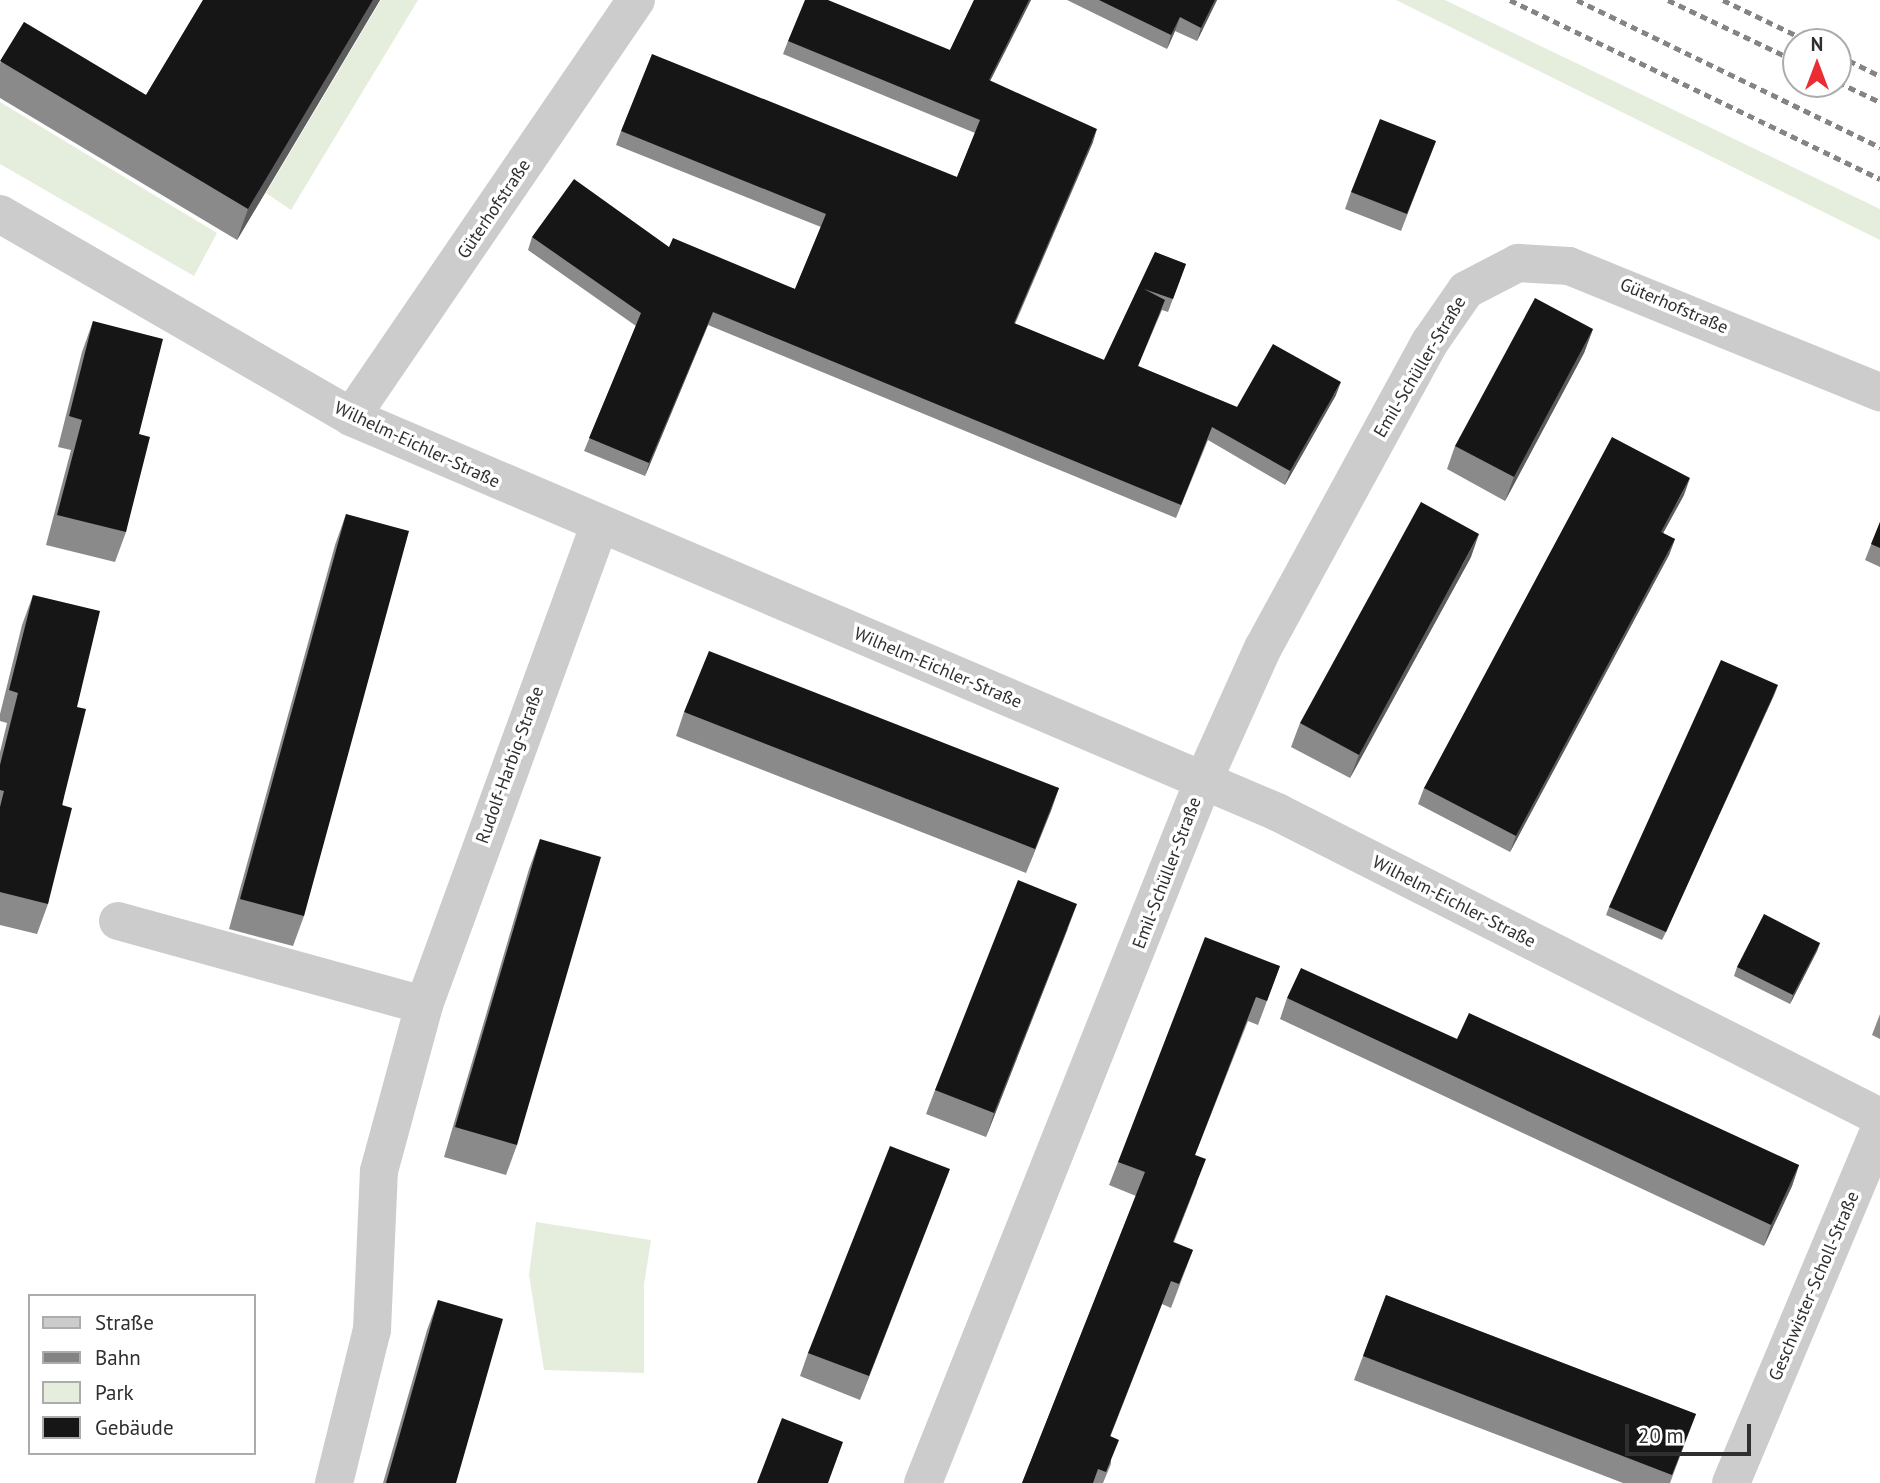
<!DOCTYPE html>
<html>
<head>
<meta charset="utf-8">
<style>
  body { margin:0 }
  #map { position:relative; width:1880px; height:1483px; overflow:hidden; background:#fff; font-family:"PT Sans",sans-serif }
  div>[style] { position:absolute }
  .green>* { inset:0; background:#e5eddc }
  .minor>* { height:38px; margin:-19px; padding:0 19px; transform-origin:19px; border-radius:19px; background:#ccc }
  .tertiary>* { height:38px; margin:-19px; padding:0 19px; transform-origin:19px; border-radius:19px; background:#ccc }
  .rail>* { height:5px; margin-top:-2.5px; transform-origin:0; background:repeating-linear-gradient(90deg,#848484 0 7px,transparent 0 12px) }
  .wall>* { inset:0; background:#8a8a8a }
  .shaded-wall>* { inset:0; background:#5c5c5c }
  .building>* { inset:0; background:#161616 }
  span { translate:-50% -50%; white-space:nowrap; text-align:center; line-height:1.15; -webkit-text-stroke:7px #fff; paint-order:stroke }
  .street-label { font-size:18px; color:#2f2f2f }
  .legend { position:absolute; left:28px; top:1294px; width:228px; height:161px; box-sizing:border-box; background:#fff; border:2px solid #acacac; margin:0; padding:9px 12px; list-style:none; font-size:21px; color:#2f2f2f }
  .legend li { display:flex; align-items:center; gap:14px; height:35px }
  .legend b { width:35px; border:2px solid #acacac }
  .north { position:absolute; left:1782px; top:28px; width:70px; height:70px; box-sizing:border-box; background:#fff; border:2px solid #acacac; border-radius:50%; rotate:0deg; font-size:19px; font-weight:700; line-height:28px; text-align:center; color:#2f2f2f }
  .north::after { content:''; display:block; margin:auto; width:24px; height:32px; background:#eb2c33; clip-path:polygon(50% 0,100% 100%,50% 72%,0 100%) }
  .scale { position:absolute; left:1625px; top:1424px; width:126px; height:32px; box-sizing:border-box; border:4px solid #2f2f2f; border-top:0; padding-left:9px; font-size:21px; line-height:24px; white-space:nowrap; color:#2f2f2f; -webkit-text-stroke:5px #fff; paint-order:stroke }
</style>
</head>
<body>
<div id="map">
  <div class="green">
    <div style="clip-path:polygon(381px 0,418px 0,291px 210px,266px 193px)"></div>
    <div style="clip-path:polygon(1396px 0,1445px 0,1880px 209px,1880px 240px)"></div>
    <div style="clip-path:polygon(0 102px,217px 233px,194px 276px,0 164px)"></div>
    <div style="clip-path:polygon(536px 1222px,651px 1240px,644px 1285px,644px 1373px,544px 1370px,529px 1275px)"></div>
  </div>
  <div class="minor">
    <div style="left:0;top:214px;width:405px;rotate:30deg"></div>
    <div style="left:351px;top:417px;width:1007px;rotate:23.1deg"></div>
    <div style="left:1277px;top:812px;width:676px;rotate:26.83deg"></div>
    <div style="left:351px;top:417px;width:505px;rotate:-55.65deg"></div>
    <div style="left:118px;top:921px;width:317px;rotate:15.4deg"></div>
    <div style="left:334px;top:1483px;width:158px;rotate:-76.1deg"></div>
    <div style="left:372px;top:1330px;width:159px;rotate:-87.5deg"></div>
    <div style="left:379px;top:1171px;width:172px;rotate:-74.8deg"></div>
    <div style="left:424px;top:1005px;width:510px;rotate:-69.93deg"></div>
    <div style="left:1731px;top:1483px;width:385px;rotate:-67.2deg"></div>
  </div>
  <div class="tertiary">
    <div style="left:923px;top:1483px;width:758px;rotate:-68.24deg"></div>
    <div style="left:1204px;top:779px;width:144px;rotate:-65.8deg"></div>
    <div style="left:1263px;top:648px;width:349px;rotate:-61.4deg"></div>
    <div style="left:1430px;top:342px;width:63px;rotate:-55.3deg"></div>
    <div style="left:1466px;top:290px;width:59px;rotate:-27.4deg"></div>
    <div style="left:1518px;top:263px;width:51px;rotate:3.4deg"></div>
    <div style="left:1569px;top:266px;width:336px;rotate:22.1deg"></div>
  </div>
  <div class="rail">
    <div style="left:1510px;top:0;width:411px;rotate:25.8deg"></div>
    <div style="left:1577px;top:0;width:337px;rotate:25.9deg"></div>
    <div style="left:1668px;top:0;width:142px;rotate:25.5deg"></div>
    <div style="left:1723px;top:0;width:97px;rotate:25.8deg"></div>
    <div style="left:1838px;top:55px;width:47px;rotate:26.6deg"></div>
    <div style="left:1838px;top:82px;width:47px;rotate:25.5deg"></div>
  </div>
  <div class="wall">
    <div style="clip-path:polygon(203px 0,380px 0,237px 240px,0 98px,0 63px,24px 22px,146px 95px)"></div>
    <div style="clip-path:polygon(974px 0,1031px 0,990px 81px,1093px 142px,1015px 324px,1104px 360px,1155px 252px,1186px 264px,1168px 312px,1162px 310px,1138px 366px,1237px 407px,1336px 395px,1285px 485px,1208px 440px,1176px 518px,708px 325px,645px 476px,584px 451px,636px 326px,528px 250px,532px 237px,669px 247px,795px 289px,821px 227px,616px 145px,621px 131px,957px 177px,975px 133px,783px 54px,788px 41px,950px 50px)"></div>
    <div style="clip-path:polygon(1067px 0,1217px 0,1197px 41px,1175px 31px,1167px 49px)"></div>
    <div style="clip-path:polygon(1436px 141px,1401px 231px,1345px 209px,1351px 192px)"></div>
    <div style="clip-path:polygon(93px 321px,139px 434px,126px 532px,115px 562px,46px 545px,71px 450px,58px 447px,82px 352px)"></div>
    <div style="clip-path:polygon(1593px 329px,1584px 353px,1505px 501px,1447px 469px,1455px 446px)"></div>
    <div style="clip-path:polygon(1684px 495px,1663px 533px,1675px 539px,1669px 555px,1510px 852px,1418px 804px,1424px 788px)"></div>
    <div style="clip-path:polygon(346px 514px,304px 916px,293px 946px,229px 929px,335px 545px)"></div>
    <div style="clip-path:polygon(1880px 522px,1880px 567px,1865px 560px)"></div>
    <div style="clip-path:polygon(1471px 557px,1350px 778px,1291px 747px,1300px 723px)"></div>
    <div style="clip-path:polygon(33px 595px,77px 707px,48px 904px,37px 934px,0 925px,0 752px,7px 723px,0 721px,0 714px,22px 625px)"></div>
    <div style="clip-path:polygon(1775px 693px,1662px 940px,1606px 915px,1609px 907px)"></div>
    <div style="clip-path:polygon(684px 712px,1059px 788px,1026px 873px,676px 736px)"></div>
    <div style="clip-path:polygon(540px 839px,517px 1145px,506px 1175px,444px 1157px,529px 869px)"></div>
    <div style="clip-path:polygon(1068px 928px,986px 1137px,926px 1114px,935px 1090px)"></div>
    <div style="clip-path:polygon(1820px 943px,1817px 951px,1790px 1004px,1734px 976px,1737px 967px)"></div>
    <div style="clip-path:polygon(1280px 966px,1258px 1025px,1248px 1021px,1195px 1155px,1197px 1183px,1174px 1242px,1193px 1250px,1171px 1308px,1162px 1304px,1110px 1437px,1111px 1464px,1103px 1483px,1022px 1483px,1136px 1196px,1109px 1185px,1118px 1162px)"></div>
    <div style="clip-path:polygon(1287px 998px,1457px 1039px,1799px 1165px,1792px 1186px,1764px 1246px,1280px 1019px)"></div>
    <div style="clip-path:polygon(1880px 1014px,1880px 1039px,1872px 1035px)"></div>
    <div style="clip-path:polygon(941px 1192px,860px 1400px,800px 1376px,808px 1353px)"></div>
    <div style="clip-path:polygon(1386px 1295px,1696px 1414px,1670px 1483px,1623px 1483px,1354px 1380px)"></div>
    <div style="clip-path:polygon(438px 1300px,456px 1483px,383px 1483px,427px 1330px)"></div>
  </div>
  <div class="shaded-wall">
    <div style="clip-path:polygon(373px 0,380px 0,237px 240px,248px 209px)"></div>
    <div style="clip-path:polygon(1029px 0,1031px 0,984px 93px,989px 80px)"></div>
    <div style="clip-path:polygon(1215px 0,1217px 0,1197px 41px,1201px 28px)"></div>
    <div style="clip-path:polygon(1180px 17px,1175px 31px,1167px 49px,1171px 35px)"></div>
    <div style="clip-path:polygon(1097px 129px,1093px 142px,1009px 336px,1014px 323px)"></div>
    <div style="clip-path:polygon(713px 312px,708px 325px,645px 476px,649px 463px)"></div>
    <div style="clip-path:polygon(1593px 329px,1584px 353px,1505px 501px,1514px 477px)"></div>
    <div style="clip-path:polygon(1341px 382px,1336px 395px,1285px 485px,1290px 471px)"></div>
    <div style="clip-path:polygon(1690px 478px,1684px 495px,1655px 548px,1661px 532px)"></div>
    <div style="clip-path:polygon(1479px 534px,1471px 557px,1350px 778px,1359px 755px)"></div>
    <div style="clip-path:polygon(1675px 539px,1669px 555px,1510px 852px,1516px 836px)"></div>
    <div style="clip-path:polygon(1778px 685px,1775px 693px,1662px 940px,1666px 932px)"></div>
    <div style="clip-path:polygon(1059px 788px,1051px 811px,1026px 873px,1035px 849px)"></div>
    <div style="clip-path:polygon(1077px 904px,1068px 928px,986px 1137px,994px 1113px)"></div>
    <div style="clip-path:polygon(1820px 943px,1817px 951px,1790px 1004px,1793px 995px)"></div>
    <div style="clip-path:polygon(1799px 1165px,1792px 1186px,1764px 1246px,1771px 1225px)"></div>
    <div style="clip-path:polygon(950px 1169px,941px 1192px,860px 1400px,869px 1376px)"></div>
    <div style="clip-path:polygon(1171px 1281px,1162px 1304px,1101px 1460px,1110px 1436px)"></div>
  </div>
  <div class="building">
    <div style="clip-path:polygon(203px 0,373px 0,248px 209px,0 61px,24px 22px,146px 95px)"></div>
    <div style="clip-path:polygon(805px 0,828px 0,950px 50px,974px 0,1029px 0,989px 80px,1097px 129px,1014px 323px,1104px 360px,1155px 252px,1186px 264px,1173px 299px,1144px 289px,1165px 300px,1138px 366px,1237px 407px,1273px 344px,1341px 382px,1290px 471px,1212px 427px,1181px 505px,713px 312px,649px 463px,589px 438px,641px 313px,532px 237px,574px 179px,669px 247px,673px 238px,795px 289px,826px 214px,621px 131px,652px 54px,957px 177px,980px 120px,788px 41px)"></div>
    <div style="clip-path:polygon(1099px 0,1215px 0,1201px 28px,1180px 17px,1171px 35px)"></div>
    <div style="clip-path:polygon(1380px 119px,1436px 141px,1407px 214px,1351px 192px)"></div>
    <div style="clip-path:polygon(1535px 298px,1593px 329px,1514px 477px,1455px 446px)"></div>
    <div style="clip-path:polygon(93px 321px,163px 339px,139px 434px,150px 437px,126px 532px,57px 515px,82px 420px,69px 416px)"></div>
    <div style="clip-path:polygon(1612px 437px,1690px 478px,1661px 532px,1675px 539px,1516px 836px,1424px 788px)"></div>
    <div style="clip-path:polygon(1421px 502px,1479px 534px,1359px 755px,1300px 723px)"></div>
    <div style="clip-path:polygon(346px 514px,409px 531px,304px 916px,240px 899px)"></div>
    <div style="clip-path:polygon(1880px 522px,1880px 548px,1871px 544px)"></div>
    <div style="clip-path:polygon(33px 595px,100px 611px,77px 707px,86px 709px,62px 805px,72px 808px,48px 904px,0 892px,0 807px,4px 791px,0 790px,0 765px,18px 693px,9px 690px)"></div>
    <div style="clip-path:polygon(709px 651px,1059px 788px,1035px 849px,684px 712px)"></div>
    <div style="clip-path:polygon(1721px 660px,1778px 685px,1666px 932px,1609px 907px)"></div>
    <div style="clip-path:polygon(540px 839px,601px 857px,517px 1145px,455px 1127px)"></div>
    <div style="clip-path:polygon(1018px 880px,1077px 904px,994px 1113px,935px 1090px)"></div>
    <div style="clip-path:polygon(1764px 914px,1820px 943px,1793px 995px,1737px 967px)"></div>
    <div style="clip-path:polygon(1205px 937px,1280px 966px,1267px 1001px,1256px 997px,1195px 1155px,1206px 1159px,1173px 1242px,1193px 1250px,1179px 1284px,1171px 1281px,1110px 1436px,1119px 1440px,1106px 1472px,1098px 1469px,1093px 1483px,1022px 1483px,1145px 1172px,1118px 1162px)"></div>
    <div style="clip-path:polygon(1301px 968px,1457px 1039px,1469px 1013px,1799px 1165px,1771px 1225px,1287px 998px)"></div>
    <div style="clip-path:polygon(890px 1146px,950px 1169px,869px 1376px,808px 1353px)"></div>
    <div style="clip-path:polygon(1386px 1295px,1696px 1414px,1672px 1475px,1363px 1356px)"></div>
    <div style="clip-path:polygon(438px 1300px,503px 1319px,456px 1483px,386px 1483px)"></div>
    <div style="clip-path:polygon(782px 1418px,843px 1442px,828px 1483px,757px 1483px)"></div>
  </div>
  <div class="street-label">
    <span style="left:494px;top:209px;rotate:-56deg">Güterhofstraße</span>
    <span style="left:1674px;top:306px;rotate:23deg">Güterhofstraße</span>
    <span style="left:1420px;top:367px;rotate:-59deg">Emil-Schüller-Straße</span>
    <span style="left:417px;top:445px;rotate:25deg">Wilhelm-Eichler-Straße</span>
    <span style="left:938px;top:668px;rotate:23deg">Wilhelm-Eichler-Straße</span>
    <span style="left:510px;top:765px;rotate:-70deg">Rudolf-Harbig-Straße</span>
    <span style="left:1167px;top:873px;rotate:-69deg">Emil-Schüller-Straße</span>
    <span style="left:1454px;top:902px;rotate:27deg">Wilhelm-Eichler-Straße</span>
    <span style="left:1814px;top:1286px;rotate:-67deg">Geschwister-Scholl-Straße</span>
  </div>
  <ul class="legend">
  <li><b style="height:9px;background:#ccc"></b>Straße</li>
  <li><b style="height:9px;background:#848484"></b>Bahn</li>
  <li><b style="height:19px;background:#e5eddc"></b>Park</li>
  <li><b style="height:19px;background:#161616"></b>Gebäude</li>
  </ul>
  <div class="north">N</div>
  <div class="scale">20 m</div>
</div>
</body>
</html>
